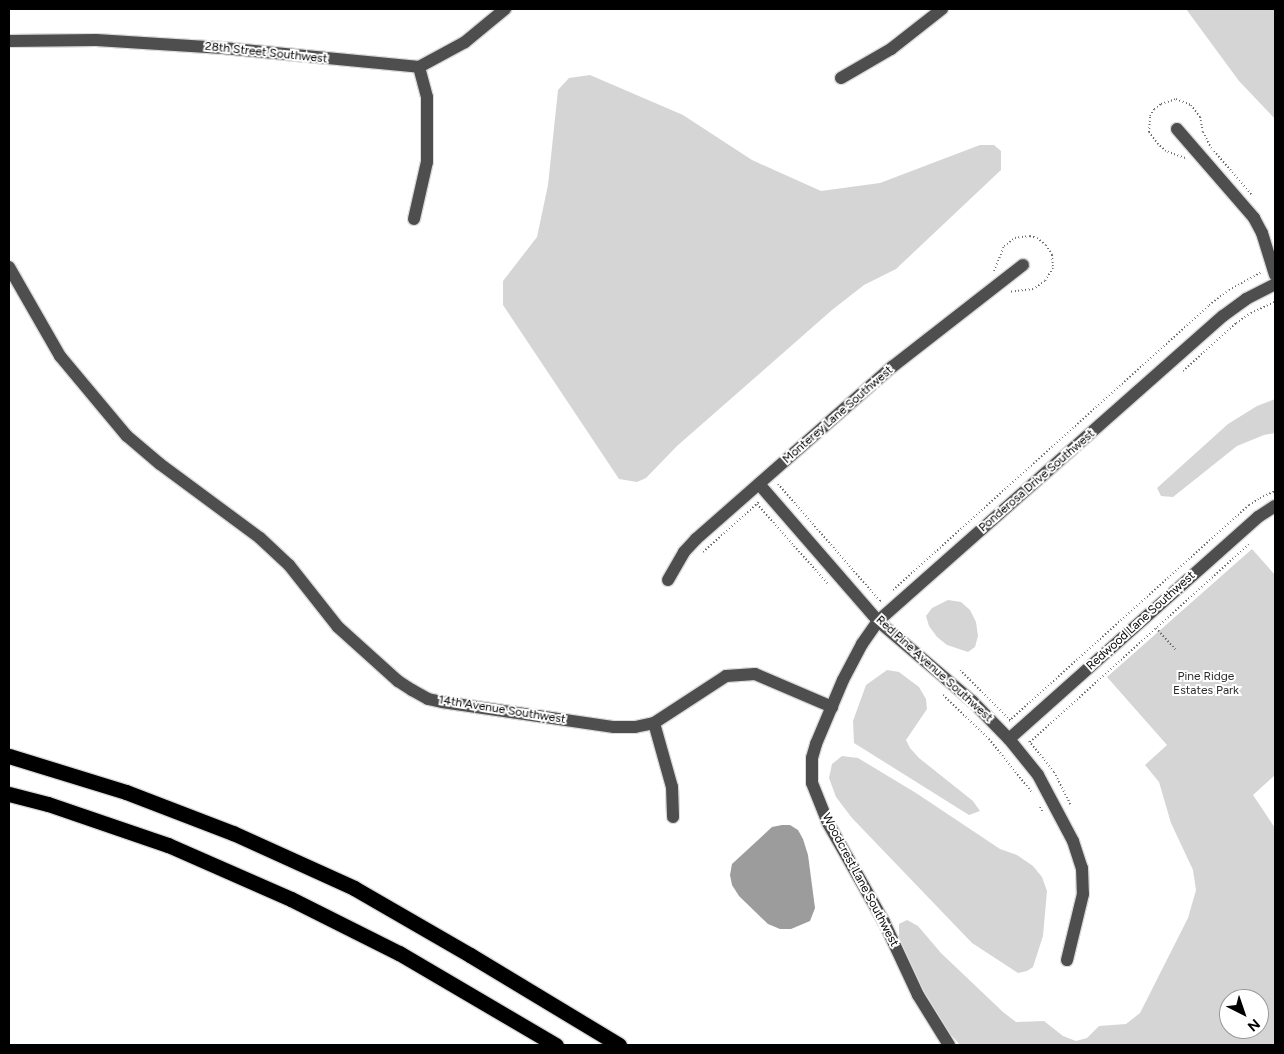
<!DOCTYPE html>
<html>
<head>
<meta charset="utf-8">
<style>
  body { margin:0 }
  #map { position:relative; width:1284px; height:1054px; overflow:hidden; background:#fff; font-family:Figtree,sans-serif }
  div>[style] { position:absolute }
  .green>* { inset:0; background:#d5d5d5 }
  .water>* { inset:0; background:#9c9c9c }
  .path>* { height:2px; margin-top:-1px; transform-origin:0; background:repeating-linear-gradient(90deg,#707070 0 1px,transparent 0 3.5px) }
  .roads { filter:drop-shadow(1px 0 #dbdbdb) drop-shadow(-1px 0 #dbdbdb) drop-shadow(0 1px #dbdbdb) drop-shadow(0 -1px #dbdbdb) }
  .minor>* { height:12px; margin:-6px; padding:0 6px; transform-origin:6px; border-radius:6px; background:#4e4e4e }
  .highway>* { height:15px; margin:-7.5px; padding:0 7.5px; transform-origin:7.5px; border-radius:7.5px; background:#000 }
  span { translate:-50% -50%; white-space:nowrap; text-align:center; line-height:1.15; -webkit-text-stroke:4px #fff; paint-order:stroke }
  .street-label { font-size:12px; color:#000 }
  .park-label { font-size:12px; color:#2c2c2c }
  .frame { position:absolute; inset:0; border:10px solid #000; pointer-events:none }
  .north { position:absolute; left:1219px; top:989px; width:50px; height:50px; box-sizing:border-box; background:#fff; border:1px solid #999; border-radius:50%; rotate:139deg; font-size:14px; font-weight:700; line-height:20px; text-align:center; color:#000 }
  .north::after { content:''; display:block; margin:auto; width:18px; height:22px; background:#000; clip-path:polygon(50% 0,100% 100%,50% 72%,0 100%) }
</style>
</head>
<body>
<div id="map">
  <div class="green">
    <div style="clip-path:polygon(1186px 9px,1275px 9px,1275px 119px,1239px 81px)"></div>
    <div style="clip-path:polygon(590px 75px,683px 115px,752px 160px,821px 191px,880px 183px,980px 145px,994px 145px,1001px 151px,1001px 170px,896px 269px,864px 285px,832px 310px,677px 446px,646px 478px,637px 482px,619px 479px,503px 305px,503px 281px,537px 237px,548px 185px,558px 90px,569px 78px)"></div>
    <div style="clip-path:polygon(1275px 399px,1275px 433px,1264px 435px,1237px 446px,1173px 497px,1161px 496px,1157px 488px,1228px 424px,1257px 406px)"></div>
    <div style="clip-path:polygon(evenodd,1252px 549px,1275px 575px,1275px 775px,1253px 795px,1275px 828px,1275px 1045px,960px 1045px,947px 1030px,918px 981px,899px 937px,899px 924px,907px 920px,918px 926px,941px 953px,1003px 1012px,1016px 1022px,1044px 1021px,1063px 1036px,1076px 1041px,1087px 1038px,1099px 1026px,1126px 1024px,1140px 1013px,1188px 918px,1196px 890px,1193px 870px,1171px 823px,1159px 782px,1145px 765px,1167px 745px,1107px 677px,1252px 549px,1229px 999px,1259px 999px,1259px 1029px,1229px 1029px,1229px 999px)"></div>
    <div style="clip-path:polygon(948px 600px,961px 602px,970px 610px,976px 622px,978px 636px,975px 647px,968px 652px,947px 645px,937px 637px,929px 626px,926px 616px,932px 608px)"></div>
    <div style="clip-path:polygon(887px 670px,899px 672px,919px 687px,926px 699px,927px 709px,906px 740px,910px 748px,919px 758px,973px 801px,980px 811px,969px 815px,854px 743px,853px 721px,866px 685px)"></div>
    <div style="clip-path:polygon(842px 756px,858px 758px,916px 793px,1000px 849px,1017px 855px,1033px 866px,1042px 877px,1047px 891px,1043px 936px,1033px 967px,1027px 971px,1018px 973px,972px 943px,852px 818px,836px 797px,829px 778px,832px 764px)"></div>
  </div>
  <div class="water">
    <div style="clip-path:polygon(782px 825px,790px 825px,798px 830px,803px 839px,808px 855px,815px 908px,810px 921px,791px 929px,780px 929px,768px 924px,739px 896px,732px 885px,730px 875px,732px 864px,772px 827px)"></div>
  </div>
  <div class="path">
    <div style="left:1214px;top:151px;width:58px;rotate:49.2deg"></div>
    <div style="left:1185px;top:158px;width:20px;rotate:-160deg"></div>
    <div style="left:1166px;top:151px;width:11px;rotate:-139deg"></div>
    <div style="left:1158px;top:144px;width:15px;rotate:-127deg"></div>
    <div style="left:1149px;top:132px;width:16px;rotate:-86deg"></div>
    <div style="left:1150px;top:116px;width:8px;rotate:-60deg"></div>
    <div style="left:1154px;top:109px;width:9px;rotate:-36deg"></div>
    <div style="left:1161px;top:104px;width:16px;rotate:-18deg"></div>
    <div style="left:1176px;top:99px;width:16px;rotate:22deg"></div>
    <div style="left:1191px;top:105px;width:15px;rotate:53deg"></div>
    <div style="left:1200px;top:117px;width:15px;rotate:79deg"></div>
    <div style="left:1203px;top:132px;width:18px;rotate:63deg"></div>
    <div style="left:994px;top:271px;width:27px;rotate:-68deg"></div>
    <div style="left:1004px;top:246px;width:14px;rotate:-36deg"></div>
    <div style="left:1015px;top:238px;width:15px;rotate:-8deg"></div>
    <div style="left:1030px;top:236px;width:7px;rotate:16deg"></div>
    <div style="left:1037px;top:238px;width:11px;rotate:38deg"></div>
    <div style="left:1046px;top:245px;width:12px;rotate:59deg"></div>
    <div style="left:1052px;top:255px;width:13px;rotate:86deg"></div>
    <div style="left:1053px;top:268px;width:15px;rotate:122deg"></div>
    <div style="left:1045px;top:281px;width:14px;rotate:146deg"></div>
    <div style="left:1033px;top:289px;width:23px;rotate:173deg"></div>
    <div style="left:1183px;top:371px;width:72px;rotate:-42.2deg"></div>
    <div style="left:1236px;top:323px;width:18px;rotate:-34deg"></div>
    <div style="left:1251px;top:313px;width:26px;rotate:-25deg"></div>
    <div style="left:778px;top:484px;width:155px;rotate:48.9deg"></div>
    <div style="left:880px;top:601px;width:2px;rotate:-27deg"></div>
    <div style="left:757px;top:504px;width:107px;rotate:48.4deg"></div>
    <div style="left:703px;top:552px;width:75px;rotate:-41.8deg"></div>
    <div style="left:893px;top:590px;width:426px;rotate:-42deg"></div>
    <div style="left:1209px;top:305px;width:25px;rotate:-37deg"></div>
    <div style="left:1229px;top:290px;width:38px;rotate:-29deg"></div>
    <div style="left:1156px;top:628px;width:31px;rotate:48deg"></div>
    <div style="left:960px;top:670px;width:72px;rotate:45deg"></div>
    <div style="left:943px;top:695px;width:64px;rotate:43.7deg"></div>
    <div style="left:989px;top:739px;width:70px;rotate:51.3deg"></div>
    <div style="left:1009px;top:721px;width:323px;rotate:-42deg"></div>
    <div style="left:1249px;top:505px;width:13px;rotate:-32deg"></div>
    <div style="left:1260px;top:498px;width:17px;rotate:-25deg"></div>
    <div style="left:1029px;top:741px;width:40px;rotate:51deg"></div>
    <div style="left:1054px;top:772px;width:38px;rotate:63deg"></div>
    <div style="left:1030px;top:742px;width:295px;rotate:-42.1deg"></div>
    <div style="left:1040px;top:807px;width:7px;rotate:63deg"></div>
  </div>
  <div class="roads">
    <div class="minor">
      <div style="left:9px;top:41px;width:87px;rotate:-0.7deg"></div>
      <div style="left:96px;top:40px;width:127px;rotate:3.6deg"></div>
      <div style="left:223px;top:48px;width:197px;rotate:5.5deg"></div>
      <div style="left:419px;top:67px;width:52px;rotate:-28.5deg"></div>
      <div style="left:465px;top:42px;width:52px;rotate:-39.5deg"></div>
      <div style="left:841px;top:78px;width:58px;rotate:-30.1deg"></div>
      <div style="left:891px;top:49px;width:65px;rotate:-38.1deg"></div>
      <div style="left:1177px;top:129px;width:118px;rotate:49.1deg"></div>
      <div style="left:1254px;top:218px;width:17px;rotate:62deg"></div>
      <div style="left:1262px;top:233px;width:44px;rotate:72.8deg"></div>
      <div style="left:414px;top:219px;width:58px;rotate:-77.2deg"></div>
      <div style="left:427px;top:162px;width:65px;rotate:-90deg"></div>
      <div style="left:427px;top:97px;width:31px;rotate:-105deg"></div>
      <div style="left:9px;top:267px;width:103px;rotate:60.2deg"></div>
      <div style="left:60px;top:356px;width:104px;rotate:50.1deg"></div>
      <div style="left:127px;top:436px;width:43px;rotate:40.3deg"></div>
      <div style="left:160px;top:464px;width:124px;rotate:36.5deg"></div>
      <div style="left:260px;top:538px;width:40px;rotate:43deg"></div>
      <div style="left:289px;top:565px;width:79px;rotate:51.7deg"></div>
      <div style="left:338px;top:627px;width:81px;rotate:42deg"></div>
      <div style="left:398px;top:681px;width:17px;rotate:33deg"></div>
      <div style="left:412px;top:690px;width:18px;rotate:29deg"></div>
      <div style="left:428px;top:699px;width:14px;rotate:12deg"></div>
      <div style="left:442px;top:702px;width:174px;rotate:8.3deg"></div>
      <div style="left:614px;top:727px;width:21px"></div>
      <div style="left:635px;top:727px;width:19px;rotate:-12deg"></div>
      <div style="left:654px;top:723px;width:86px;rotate:-33.1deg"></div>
      <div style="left:726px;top:676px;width:29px;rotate:-4deg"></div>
      <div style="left:755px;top:674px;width:84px;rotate:23.2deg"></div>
      <div style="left:759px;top:484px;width:181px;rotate:49deg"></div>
      <div style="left:878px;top:621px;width:123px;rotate:40.4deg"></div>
      <div style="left:972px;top:701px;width:53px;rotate:45.8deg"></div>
      <div style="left:1009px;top:739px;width:46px;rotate:51.1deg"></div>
      <div style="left:1038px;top:775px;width:75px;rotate:62.1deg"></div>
      <div style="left:1073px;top:841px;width:28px;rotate:72deg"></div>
      <div style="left:1082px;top:868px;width:26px;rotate:88deg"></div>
      <div style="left:1083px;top:894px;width:68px;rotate:103.6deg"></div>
      <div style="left:668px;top:580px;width:32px;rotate:-60deg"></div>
      <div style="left:684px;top:552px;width:18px;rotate:-47deg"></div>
      <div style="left:696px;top:539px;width:261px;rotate:-41.3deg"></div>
      <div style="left:892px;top:367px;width:166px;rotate:-37.9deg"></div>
      <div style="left:654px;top:723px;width:66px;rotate:74.3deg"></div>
      <div style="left:672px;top:787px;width:30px;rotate:88deg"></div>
      <div style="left:1009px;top:739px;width:334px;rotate:-41.7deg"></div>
      <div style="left:1258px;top:517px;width:20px;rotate:-33deg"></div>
      <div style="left:949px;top:1045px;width:59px;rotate:-121.8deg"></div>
      <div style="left:918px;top:995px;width:81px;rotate:-115deg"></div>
      <div style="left:884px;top:922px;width:114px;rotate:-119.5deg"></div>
      <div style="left:828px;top:823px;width:43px;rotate:-111.8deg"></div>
      <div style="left:812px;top:783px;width:25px;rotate:-90deg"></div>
      <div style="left:812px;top:758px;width:15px;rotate:-74deg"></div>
      <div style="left:816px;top:744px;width:69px;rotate:-67.1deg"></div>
      <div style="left:843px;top:680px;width:41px;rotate:-62.2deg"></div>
      <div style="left:862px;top:644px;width:28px;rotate:-55deg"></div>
      <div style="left:878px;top:621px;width:460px;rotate:-41.5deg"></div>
      <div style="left:1223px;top:316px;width:29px;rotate:-36deg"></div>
      <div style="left:1246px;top:299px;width:33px;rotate:-27deg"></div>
    </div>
    <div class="highway">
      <div style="left:9px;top:756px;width:122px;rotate:17.1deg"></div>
      <div style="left:126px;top:792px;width:115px;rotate:21deg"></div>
      <div style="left:233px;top:833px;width:133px;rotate:24.4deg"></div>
      <div style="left:354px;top:888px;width:134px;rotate:30deg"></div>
      <div style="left:470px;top:955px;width:174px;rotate:31.1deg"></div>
      <div style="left:9px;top:794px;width:40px;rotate:14.4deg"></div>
      <div style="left:48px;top:804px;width:127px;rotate:18.9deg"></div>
      <div style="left:168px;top:845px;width:134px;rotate:23.7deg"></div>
      <div style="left:291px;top:899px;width:121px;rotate:26.6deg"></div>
      <div style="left:399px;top:953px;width:182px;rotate:30.4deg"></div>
    </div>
  </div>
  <div class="street-label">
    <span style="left:266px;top:53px;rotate:6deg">28th Street Southwest</span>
    <span style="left:838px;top:415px;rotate:-41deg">Monterey Lane Southwest</span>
    <span style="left:1037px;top:481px;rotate:-41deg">Ponderosa Drive Southwest</span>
    <span style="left:1141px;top:621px;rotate:-42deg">Redwood Lane Southwest</span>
    <span style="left:934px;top:669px;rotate:42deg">Red Pine Avenue Southwest</span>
    <span style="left:502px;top:710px;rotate:9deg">14th Avenue Southwest</span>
    <span style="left:860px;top:880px;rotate:62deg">Woodcrest Lane Southwest</span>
  </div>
  <div class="park-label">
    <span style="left:1206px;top:684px">Pine Ridge<br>Estates Park</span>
  </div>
  <div class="frame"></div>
  <div class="north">N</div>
</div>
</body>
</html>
